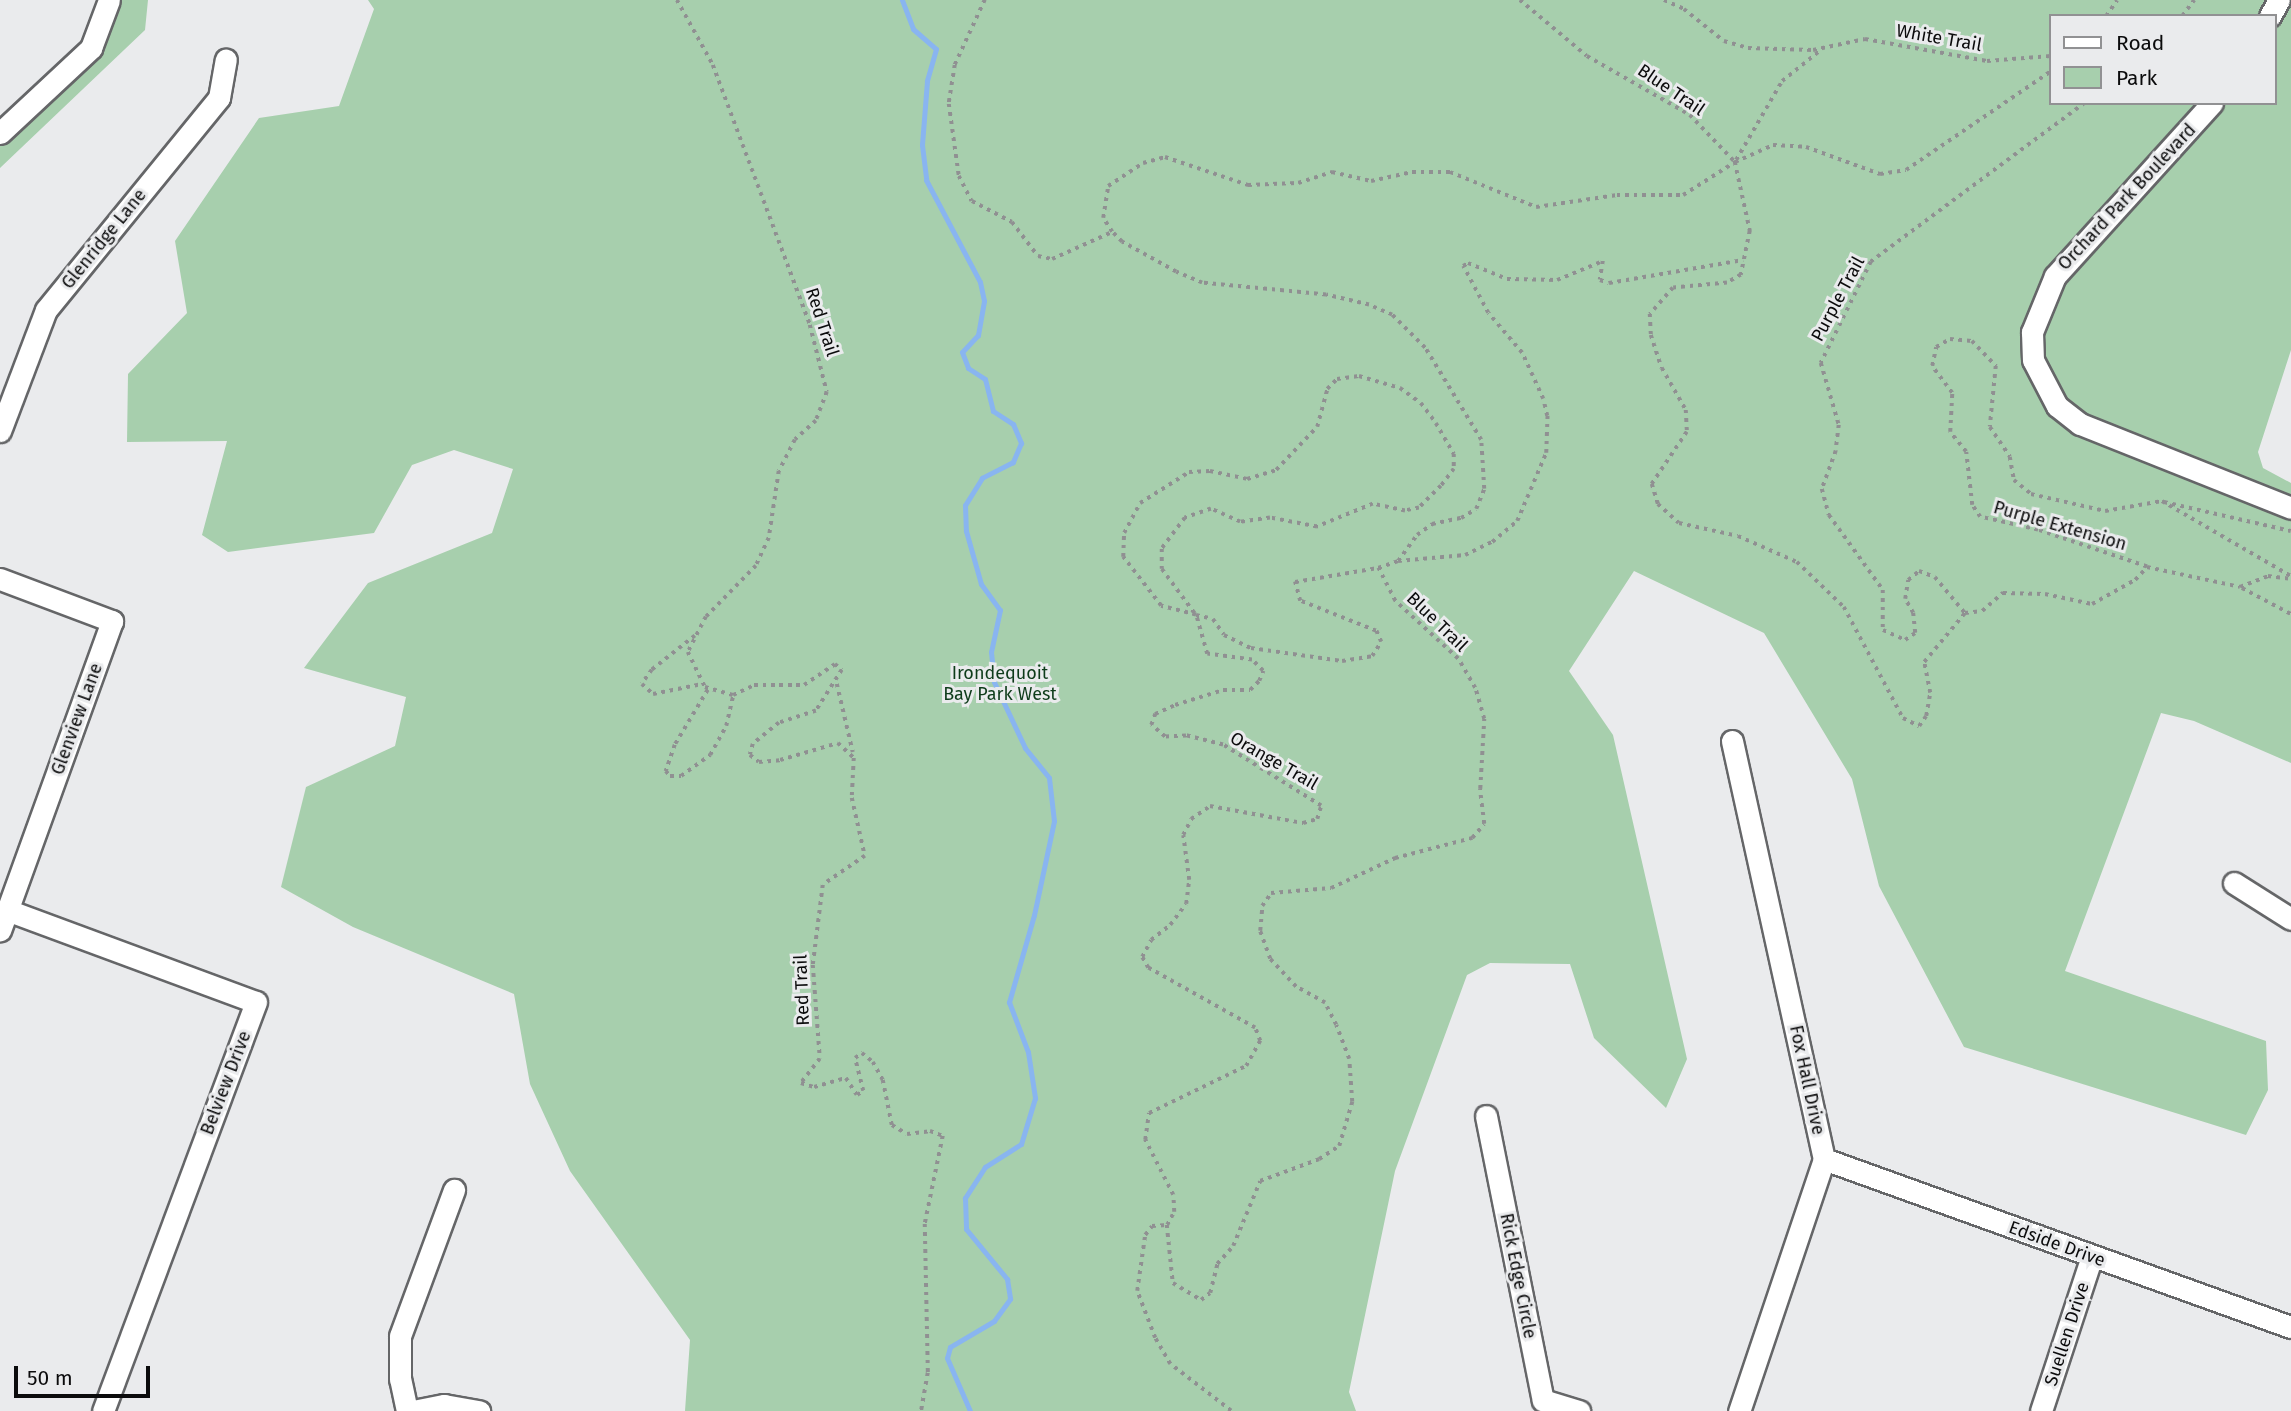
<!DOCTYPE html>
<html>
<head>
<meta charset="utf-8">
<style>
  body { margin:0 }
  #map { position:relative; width:2291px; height:1411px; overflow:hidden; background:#eaebed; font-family:"Fira Sans",sans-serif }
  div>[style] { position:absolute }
  .green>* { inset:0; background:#a7cfad }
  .stream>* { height:5px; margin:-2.5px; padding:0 2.5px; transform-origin:2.5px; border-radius:2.5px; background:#89b5f0 }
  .path>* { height:3.5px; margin-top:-1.75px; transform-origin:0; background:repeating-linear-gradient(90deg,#909092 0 3.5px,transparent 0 8.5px) }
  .roads { filter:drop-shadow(2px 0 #656668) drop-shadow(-2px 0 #656668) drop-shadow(0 2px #656668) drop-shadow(0 -2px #656668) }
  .street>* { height:21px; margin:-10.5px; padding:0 10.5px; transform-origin:10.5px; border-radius:10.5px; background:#fff }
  span { translate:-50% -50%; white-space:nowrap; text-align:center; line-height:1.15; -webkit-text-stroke:6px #eaebed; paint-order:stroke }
  .street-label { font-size:18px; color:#0b0b0c }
  .park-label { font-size:18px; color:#0e3c1a }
  .legend { position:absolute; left:2049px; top:14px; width:228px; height:91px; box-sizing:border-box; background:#eaebed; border:2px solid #919193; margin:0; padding:9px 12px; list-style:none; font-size:21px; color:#0b0b0c }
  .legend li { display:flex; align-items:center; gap:14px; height:35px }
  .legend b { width:35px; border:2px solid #919193 }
  .scale { position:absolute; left:14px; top:1366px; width:136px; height:32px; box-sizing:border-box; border:4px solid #0b0b0c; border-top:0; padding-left:9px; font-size:21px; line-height:24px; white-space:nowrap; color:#0b0b0c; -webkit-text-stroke:5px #eaebed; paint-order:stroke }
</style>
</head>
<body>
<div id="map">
  <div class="green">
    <div style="clip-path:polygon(109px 0,148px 0,145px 30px,0 168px,0 133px,91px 49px)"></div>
    <div style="clip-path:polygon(evenodd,368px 0,2291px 0,2291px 350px,2258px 452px,2263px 468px,2291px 483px,2291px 763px,2194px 721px,2161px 713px,2065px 971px,2266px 1041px,2268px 1090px,2246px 1135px,1964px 1047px,1879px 886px,1852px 779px,1764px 633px,1634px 571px,1569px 671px,1613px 735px,1687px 1059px,1666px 1108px,1594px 1038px,1570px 964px,1490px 963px,1467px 975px,1395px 1171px,1349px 1392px,1356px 1411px,685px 1411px,690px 1340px,570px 1171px,530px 1084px,514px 994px,353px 927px,281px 887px,306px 787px,395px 746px,406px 697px,304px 668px,368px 583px,492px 533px,513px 469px,454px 450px,412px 465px,374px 533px,228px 552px,202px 535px,227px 441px,127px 442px,128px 374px,187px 313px,175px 241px,259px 118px,339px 106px,374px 9px,368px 0,2051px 16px,2275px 16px,2275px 103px,2051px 103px,2051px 16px)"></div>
  </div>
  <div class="stream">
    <div style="left:902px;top:0;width:31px;rotate:69deg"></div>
    <div style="left:913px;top:29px;width:30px;rotate:41deg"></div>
    <div style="left:936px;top:49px;width:33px;rotate:106deg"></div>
    <div style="left:927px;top:81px;width:64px;rotate:94.5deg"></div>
    <div style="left:922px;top:145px;width:35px;rotate:83deg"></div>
    <div style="left:926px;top:180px;width:115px;rotate:62.1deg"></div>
    <div style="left:980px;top:282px;width:19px;rotate:78deg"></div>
    <div style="left:984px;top:301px;width:35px;rotate:100deg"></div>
    <div style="left:978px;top:335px;width:23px;rotate:133deg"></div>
    <div style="left:962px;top:352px;width:17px;rotate:69deg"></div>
    <div style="left:968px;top:368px;width:20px;rotate:33deg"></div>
    <div style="left:985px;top:379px;width:33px;rotate:76deg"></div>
    <div style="left:993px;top:411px;width:24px;rotate:33deg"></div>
    <div style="left:1013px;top:424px;width:21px;rotate:67deg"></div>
    <div style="left:1021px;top:443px;width:21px;rotate:113deg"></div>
    <div style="left:1013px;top:462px;width:35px;rotate:153deg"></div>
    <div style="left:982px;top:478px;width:32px;rotate:122deg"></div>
    <div style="left:965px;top:505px;width:26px;rotate:88deg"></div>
    <div style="left:966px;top:531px;width:55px;rotate:74.2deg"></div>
    <div style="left:981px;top:584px;width:32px;rotate:54deg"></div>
    <div style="left:1000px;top:610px;width:43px;rotate:102.1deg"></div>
    <div style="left:991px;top:652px;width:30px;rotate:84deg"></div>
    <div style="left:994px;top:682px;width:73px;rotate:64.8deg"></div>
    <div style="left:1025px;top:748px;width:38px;rotate:51deg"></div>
    <div style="left:1049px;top:778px;width:43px;rotate:83.4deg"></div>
    <div style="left:1054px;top:821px;width:96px;rotate:102deg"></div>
    <div style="left:1034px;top:915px;width:91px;rotate:106deg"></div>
    <div style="left:1009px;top:1002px;width:53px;rotate:69.2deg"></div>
    <div style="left:1028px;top:1052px;width:47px;rotate:81.3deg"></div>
    <div style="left:1035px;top:1098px;width:48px;rotate:106.9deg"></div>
    <div style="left:1021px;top:1144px;width:43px;rotate:147.4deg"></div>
    <div style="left:985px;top:1167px;width:37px;rotate:123deg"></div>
    <div style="left:965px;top:1198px;width:31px;rotate:88deg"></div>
    <div style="left:966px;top:1229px;width:65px;rotate:50.6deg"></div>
    <div style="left:1007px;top:1279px;width:20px;rotate:81deg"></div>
    <div style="left:1010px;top:1299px;width:27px;rotate:126deg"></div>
    <div style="left:994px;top:1321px;width:51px;rotate:149.4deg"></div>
    <div style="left:950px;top:1347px;width:11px;rotate:105deg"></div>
    <div style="left:947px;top:1358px;width:58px;rotate:66.5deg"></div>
  </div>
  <div class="path">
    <div style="left:677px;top:0;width:74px;rotate:61deg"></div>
    <div style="left:713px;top:65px;width:278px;rotate:69.5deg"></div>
    <div style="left:810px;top:325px;width:69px;rotate:75.8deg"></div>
    <div style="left:827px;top:392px;width:31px;rotate:111deg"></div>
    <div style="left:816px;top:421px;width:28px;rotate:138deg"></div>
    <div style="left:795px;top:440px;width:35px;rotate:117deg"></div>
    <div style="left:779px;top:471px;width:68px;rotate:98.5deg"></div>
    <div style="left:769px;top:538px;width:31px;rotate:115deg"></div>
    <div style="left:756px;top:566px;width:71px;rotate:134.4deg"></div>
    <div style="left:706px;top:617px;width:39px;rotate:117deg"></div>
    <div style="left:688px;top:652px;width:39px;rotate:64deg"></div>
    <div style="left:705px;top:687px;width:29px;rotate:16deg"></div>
    <div style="left:733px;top:695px;width:23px;rotate:-25deg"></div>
    <div style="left:754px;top:685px;width:50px"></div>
    <div style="left:804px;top:685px;width:37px;rotate:-34deg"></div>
    <div style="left:835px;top:664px;width:9px;rotate:41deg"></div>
    <div style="left:842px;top:670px;width:49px;rotate:122.4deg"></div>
    <div style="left:816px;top:711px;width:39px;rotate:162deg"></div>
    <div style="left:779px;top:723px;width:33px;rotate:141deg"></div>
    <div style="left:753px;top:744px;width:11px;rotate:105deg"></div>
    <div style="left:750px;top:755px;width:11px;rotate:38deg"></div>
    <div style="left:759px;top:762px;width:21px;rotate:-5deg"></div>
    <div style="left:780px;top:760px;width:60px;rotate:-16.3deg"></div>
    <div style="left:838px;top:743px;width:22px;rotate:43deg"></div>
    <div style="left:854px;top:758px;width:40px;rotate:92.9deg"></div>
    <div style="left:852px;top:798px;width:59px;rotate:77.4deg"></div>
    <div style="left:865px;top:856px;width:51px;rotate:145.4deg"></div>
    <div style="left:823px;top:885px;width:81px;rotate:97.1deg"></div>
    <div style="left:813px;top:965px;width:94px;rotate:85.7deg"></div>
    <div style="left:820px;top:1059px;width:31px;rotate:128deg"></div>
    <div style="left:801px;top:1083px;width:14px;rotate:17deg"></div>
    <div style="left:814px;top:1087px;width:33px;rotate:-16deg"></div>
    <div style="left:846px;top:1078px;width:20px;rotate:57deg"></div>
    <div style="left:857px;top:1095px;width:7px;rotate:-34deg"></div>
    <div style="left:863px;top:1091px;width:34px;rotate:-104deg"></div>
    <div style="left:855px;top:1058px;width:9px;rotate:-36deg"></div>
    <div style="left:862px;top:1053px;width:14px;rotate:39deg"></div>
    <div style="left:873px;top:1062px;width:21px;rotate:61deg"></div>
    <div style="left:883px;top:1080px;width:46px;rotate:78.7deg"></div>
    <div style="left:892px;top:1125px;width:17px;rotate:31deg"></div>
    <div style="left:907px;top:1134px;width:23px;rotate:-7deg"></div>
    <div style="left:930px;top:1131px;width:14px;rotate:21deg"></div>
    <div style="left:943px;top:1136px;width:90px;rotate:101.6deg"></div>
    <div style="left:925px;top:1224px;width:149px;rotate:88.8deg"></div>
    <div style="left:928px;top:1373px;width:39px;rotate:100deg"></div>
    <div style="left:985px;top:0;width:72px;rotate:114.8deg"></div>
    <div style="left:955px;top:65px;width:39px;rotate:99deg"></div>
    <div style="left:949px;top:104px;width:73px;rotate:82.1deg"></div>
    <div style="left:959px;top:176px;width:28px;rotate:63deg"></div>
    <div style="left:972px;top:201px;width:45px;rotate:27.7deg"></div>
    <div style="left:1012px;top:222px;width:43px;rotate:52.6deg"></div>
    <div style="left:1038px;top:256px;width:14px;rotate:12deg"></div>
    <div style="left:1052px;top:259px;width:66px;rotate:-24.2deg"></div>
    <div style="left:1520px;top:0;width:87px;rotate:39.9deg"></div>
    <div style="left:1587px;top:56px;width:119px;rotate:29.8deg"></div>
    <div style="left:1690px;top:115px;width:65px;rotate:46.2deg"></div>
    <div style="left:1735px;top:162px;width:71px;rotate:77.7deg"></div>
    <div style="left:1750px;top:231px;width:45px;rotate:101.6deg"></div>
    <div style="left:1741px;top:275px;width:16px;rotate:150deg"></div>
    <div style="left:1727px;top:283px;width:54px;rotate:174.7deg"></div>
    <div style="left:1673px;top:288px;width:35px;rotate:131deg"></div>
    <div style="left:1650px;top:314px;width:21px;rotate:87deg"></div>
    <div style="left:1651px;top:335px;width:35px;rotate:72deg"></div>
    <div style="left:1662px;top:368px;width:48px;rotate:60.3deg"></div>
    <div style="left:1686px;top:410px;width:22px;rotate:87deg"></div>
    <div style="left:1687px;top:432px;width:63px;rotate:123.9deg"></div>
    <div style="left:1652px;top:484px;width:21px;rotate:73deg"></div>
    <div style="left:1658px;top:504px;width:28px;rotate:42deg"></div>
    <div style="left:1679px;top:523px;width:60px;rotate:12.4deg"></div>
    <div style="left:1738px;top:536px;width:64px;rotate:23.8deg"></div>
    <div style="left:1797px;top:562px;width:65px;rotate:43.8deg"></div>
    <div style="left:1844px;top:607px;width:126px;rotate:62deg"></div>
    <div style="left:1903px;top:718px;width:18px;rotate:27deg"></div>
    <div style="left:1919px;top:726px;width:12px;rotate:-55deg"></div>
    <div style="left:1926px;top:716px;width:23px;rotate:-80deg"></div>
    <div style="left:1930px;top:693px;width:32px;rotate:-101deg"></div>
    <div style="left:1924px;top:662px;width:64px;rotate:-50.1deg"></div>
    <div style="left:1664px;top:0;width:22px;rotate:24deg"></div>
    <div style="left:1684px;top:9px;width:51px;rotate:38.7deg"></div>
    <div style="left:1724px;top:41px;width:25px;rotate:16deg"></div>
    <div style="left:1748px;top:48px;width:65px;rotate:1.8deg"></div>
    <div style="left:1813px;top:50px;width:53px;rotate:-11.9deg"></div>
    <div style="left:1865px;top:39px;width:124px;rotate:10.2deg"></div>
    <div style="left:1987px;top:61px;width:64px;rotate:-4.5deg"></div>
    <div style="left:2106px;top:16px;width:19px;rotate:-55deg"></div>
    <div style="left:2182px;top:16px;width:20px;rotate:-53deg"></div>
    <div style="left:2085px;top:103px;width:267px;rotate:143.4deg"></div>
    <div style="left:1871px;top:262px;width:113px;rotate:116.3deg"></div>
    <div style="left:1821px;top:363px;width:65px;rotate:73.8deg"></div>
    <div style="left:1839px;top:425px;width:26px;rotate:97deg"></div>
    <div style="left:1836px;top:451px;width:40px;rotate:110.2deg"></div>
    <div style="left:1822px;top:489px;width:27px;rotate:75deg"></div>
    <div style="left:1829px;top:515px;width:92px;rotate:54.2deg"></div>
    <div style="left:1883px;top:590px;width:40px;rotate:90deg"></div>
    <div style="left:1883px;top:630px;width:24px;rotate:24deg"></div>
    <div style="left:1905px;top:640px;width:12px;rotate:-35deg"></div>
    <div style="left:1915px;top:633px;width:20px;rotate:-96deg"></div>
    <div style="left:1913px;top:613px;width:16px;rotate:-120deg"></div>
    <div style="left:1905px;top:599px;width:19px;rotate:-81deg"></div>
    <div style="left:1908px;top:580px;width:14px;rotate:-39deg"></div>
    <div style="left:1919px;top:571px;width:17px;rotate:21deg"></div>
    <div style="left:1935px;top:577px;width:47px;rotate:50.2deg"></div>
    <div style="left:1965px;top:613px;width:17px;rotate:-7deg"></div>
    <div style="left:1982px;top:611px;width:28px;rotate:-41deg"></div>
    <div style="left:2003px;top:593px;width:42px;rotate:1.4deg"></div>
    <div style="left:2045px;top:594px;width:48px;rotate:12deg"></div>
    <div style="left:2092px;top:604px;width:49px;rotate:-29.2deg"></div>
    <div style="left:2135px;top:580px;width:18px;rotate:-47deg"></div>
    <div style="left:2147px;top:567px;width:95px;rotate:12.1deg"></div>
    <div style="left:2240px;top:587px;width:30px;rotate:-21deg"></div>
    <div style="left:2268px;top:576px;width:23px;rotate:7deg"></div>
    <div style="left:1736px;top:160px;width:91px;rotate:-59.8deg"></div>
    <div style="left:1782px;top:81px;width:51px;rotate:-38.7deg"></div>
    <div style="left:1359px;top:376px;width:43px;rotate:16.3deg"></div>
    <div style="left:1400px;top:388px;width:26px;rotate:36deg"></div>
    <div style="left:1421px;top:403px;width:25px;rotate:53deg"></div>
    <div style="left:1436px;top:423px;width:36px;rotate:60deg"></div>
    <div style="left:1454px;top:454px;width:15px;rotate:90deg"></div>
    <div style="left:1454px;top:469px;width:21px;rotate:127deg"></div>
    <div style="left:1441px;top:486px;width:31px;rotate:135deg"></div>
    <div style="left:1419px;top:508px;width:14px;rotate:168deg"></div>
    <div style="left:1405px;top:511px;width:33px;rotate:-168deg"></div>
    <div style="left:1373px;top:504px;width:61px;rotate:157.7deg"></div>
    <div style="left:1317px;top:527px;width:48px;rotate:-169.2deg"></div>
    <div style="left:1270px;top:518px;width:30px;rotate:172deg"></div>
    <div style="left:1240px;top:522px;width:32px;rotate:-156deg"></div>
    <div style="left:1211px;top:509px;width:28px;rotate:161deg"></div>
    <div style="left:1185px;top:518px;width:39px;rotate:127deg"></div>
    <div style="left:1162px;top:549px;width:20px;rotate:90deg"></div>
    <div style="left:1162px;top:569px;width:57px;rotate:53.5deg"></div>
    <div style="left:1196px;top:615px;width:36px;rotate:-166deg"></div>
    <div style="left:1161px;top:606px;width:62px;rotate:-127.8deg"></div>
    <div style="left:1123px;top:557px;width:24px;rotate:-88deg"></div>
    <div style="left:1124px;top:533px;width:34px;rotate:-62deg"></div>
    <div style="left:1140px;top:503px;width:58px;rotate:-32.3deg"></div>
    <div style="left:1189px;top:472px;width:21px;rotate:-3deg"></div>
    <div style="left:1210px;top:471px;width:38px;rotate:12deg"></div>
    <div style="left:1247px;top:479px;width:30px;rotate:-17deg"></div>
    <div style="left:1276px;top:470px;width:59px;rotate:-46.4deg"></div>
    <div style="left:1317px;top:427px;width:39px;rotate:-75deg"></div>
    <div style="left:1327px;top:389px;width:14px;rotate:-45deg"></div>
    <div style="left:1337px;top:379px;width:22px;rotate:-8deg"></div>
    <div style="left:2164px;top:502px;width:130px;rotate:12.9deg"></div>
    <div style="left:1398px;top:561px;width:32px;rotate:-54deg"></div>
    <div style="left:1417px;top:535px;width:19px;rotate:-36deg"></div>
    <div style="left:1432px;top:524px;width:30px;rotate:-12deg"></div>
    <div style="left:1461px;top:518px;width:17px;rotate:-31deg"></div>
    <div style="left:1476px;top:509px;width:22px;rotate:-68deg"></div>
    <div style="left:1484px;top:489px;width:49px;rotate:-93.5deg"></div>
    <div style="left:1481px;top:440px;width:108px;rotate:-121.3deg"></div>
    <div style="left:1425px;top:348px;width:47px;rotate:-135deg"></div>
    <div style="left:1392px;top:315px;width:25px;rotate:-157deg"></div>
    <div style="left:1369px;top:305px;width:44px;rotate:-166.9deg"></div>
    <div style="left:1326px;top:295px;width:125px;rotate:-174.5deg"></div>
    <div style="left:1202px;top:283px;width:28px;rotate:-157deg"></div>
    <div style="left:1176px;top:272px;width:62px;rotate:-150.9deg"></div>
    <div style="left:1122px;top:242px;width:14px;rotate:-135deg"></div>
    <div style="left:1112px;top:232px;width:17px;rotate:-123deg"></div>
    <div style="left:1103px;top:218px;width:32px;rotate:-81deg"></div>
    <div style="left:1108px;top:186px;width:42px;rotate:-33.3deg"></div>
    <div style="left:1143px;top:163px;width:23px;rotate:-15deg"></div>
    <div style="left:1165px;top:157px;width:88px;rotate:18.6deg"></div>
    <div style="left:1248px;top:185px;width:50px;rotate:-2.3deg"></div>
    <div style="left:1298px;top:183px;width:36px;rotate:-18deg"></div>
    <div style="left:1332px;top:172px;width:40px;rotate:13deg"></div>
    <div style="left:1371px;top:181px;width:42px;rotate:-12.4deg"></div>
    <div style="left:1412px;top:172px;width:38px"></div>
    <div style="left:1450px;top:172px;width:93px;rotate:22.1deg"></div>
    <div style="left:1536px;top:207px;width:82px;rotate:-8.4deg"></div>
    <div style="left:1617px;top:195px;width:66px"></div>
    <div style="left:1683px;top:195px;width:62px;rotate:-32.4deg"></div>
    <div style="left:1735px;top:162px;width:42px;rotate:-24.1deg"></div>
    <div style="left:1773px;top:145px;width:33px;rotate:3deg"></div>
    <div style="left:1806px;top:147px;width:79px;rotate:20deg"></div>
    <div style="left:1880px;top:174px;width:26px;rotate:-9deg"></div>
    <div style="left:1906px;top:170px;width:176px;rotate:-34.3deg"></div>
    <div style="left:2147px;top:567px;width:115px;rotate:-161.3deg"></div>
    <div style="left:2038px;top:530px;width:59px;rotate:-167.4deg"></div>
    <div style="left:1980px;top:517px;width:14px;rotate:-124deg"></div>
    <div style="left:1972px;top:505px;width:53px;rotate:-96.5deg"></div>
    <div style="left:1966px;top:452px;width:26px;rotate:-129deg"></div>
    <div style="left:1950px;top:432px;width:39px;rotate:-87deg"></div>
    <div style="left:1952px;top:393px;width:34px;rotate:-127deg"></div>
    <div style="left:1932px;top:366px;width:19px;rotate:-78deg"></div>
    <div style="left:1936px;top:347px;width:16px;rotate:-30deg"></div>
    <div style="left:1950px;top:339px;width:22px;rotate:5deg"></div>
    <div style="left:1972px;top:341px;width:35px;rotate:46deg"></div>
    <div style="left:1996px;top:366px;width:61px;rotate:95.6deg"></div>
    <div style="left:1990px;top:427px;width:36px;rotate:56deg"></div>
    <div style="left:2010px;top:457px;width:23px;rotate:80deg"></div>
    <div style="left:2014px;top:480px;width:22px;rotate:39deg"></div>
    <div style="left:2031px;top:494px;width:76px;rotate:12.9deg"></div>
    <div style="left:2105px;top:511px;width:58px;rotate:-10deg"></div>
    <div style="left:2162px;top:501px;width:149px;rotate:30.2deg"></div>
    <div style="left:2242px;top:588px;width:55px;rotate:28deg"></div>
    <div style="left:695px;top:636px;width:55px;rotate:141.7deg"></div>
    <div style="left:652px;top:670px;width:17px;rotate:126deg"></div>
    <div style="left:642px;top:684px;width:15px;rotate:42deg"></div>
    <div style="left:653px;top:694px;width:50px;rotate:-11.5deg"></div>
    <div style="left:837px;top:684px;width:70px;rotate:76.8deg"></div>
    <div style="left:708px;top:690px;width:64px;rotate:121deg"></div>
    <div style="left:675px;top:745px;width:28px;rotate:109deg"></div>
    <div style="left:666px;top:771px;width:6px;rotate:51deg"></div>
    <div style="left:670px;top:776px;width:11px"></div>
    <div style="left:681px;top:776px;width:36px;rotate:-36deg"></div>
    <div style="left:710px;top:755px;width:33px;rotate:-61deg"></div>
    <div style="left:726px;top:726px;width:32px;rotate:-77deg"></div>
    <div style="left:1167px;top:1225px;width:15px;rotate:-62deg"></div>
    <div style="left:1174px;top:1212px;width:17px;rotate:-93deg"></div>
    <div style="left:1173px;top:1195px;width:62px;rotate:-117deg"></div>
    <div style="left:1145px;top:1140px;width:27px;rotate:-82deg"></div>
    <div style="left:1149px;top:1113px;width:108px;rotate:-25.9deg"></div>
    <div style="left:1246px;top:1066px;width:29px;rotate:-61deg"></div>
    <div style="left:1260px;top:1041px;width:14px;rotate:-111deg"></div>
    <div style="left:1255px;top:1028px;width:123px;rotate:-150.7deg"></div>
    <div style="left:1148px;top:968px;width:13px;rotate:-119deg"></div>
    <div style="left:1142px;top:957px;width:19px;rotate:-62deg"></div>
    <div style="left:1151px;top:940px;width:24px;rotate:-38deg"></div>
    <div style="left:1170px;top:925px;width:26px;rotate:-53deg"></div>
    <div style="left:1186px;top:904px;width:24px;rotate:-83deg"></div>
    <div style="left:1189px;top:880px;width:45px;rotate:-97.6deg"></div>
    <div style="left:1183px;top:835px;width:18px;rotate:-63deg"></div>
    <div style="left:1191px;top:819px;width:23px;rotate:-34deg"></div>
    <div style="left:1210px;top:806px;width:95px;rotate:10.4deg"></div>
    <div style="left:1303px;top:823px;width:15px;rotate:-16deg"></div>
    <div style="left:1317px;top:819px;width:14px;rotate:-73deg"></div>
    <div style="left:1321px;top:806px;width:115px;rotate:-148.1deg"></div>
    <div style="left:1223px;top:745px;width:38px;rotate:-166deg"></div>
    <div style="left:1186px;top:736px;width:21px;rotate:177deg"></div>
    <div style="left:1165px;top:737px;width:18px;rotate:-139deg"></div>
    <div style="left:1151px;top:725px;width:12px;rotate:-70deg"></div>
    <div style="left:1155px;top:714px;width:22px;rotate:-24deg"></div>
    <div style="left:1175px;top:705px;width:50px;rotate:-17.4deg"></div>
    <div style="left:1223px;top:690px;width:27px"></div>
    <div style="left:1250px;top:690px;width:13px;rotate:-45deg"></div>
    <div style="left:1259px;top:681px;width:11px;rotate:-68deg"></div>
    <div style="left:1263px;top:671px;width:16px;rotate:-135deg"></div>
    <div style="left:1252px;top:660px;width:45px;rotate:-172.4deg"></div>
    <div style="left:1207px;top:654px;width:41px;rotate:-105.8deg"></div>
    <div style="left:1196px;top:615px;width:17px;rotate:13deg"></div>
    <div style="left:1213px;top:619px;width:19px;rotate:55deg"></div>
    <div style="left:1224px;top:635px;width:30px;rotate:26deg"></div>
    <div style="left:1251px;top:648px;width:92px;rotate:8.1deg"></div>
    <div style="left:1342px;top:661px;width:30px;rotate:-9deg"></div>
    <div style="left:1372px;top:656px;width:17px;rotate:-57deg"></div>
    <div style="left:1381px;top:642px;width:12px;rotate:-114deg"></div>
    <div style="left:1376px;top:631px;width:82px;rotate:-158.5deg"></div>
    <div style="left:1300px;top:601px;width:20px;rotate:-105deg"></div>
    <div style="left:1295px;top:582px;width:84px;rotate:-9.6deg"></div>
    <div style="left:1231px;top:1411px;width:77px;rotate:-142.4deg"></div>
    <div style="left:1170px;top:1364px;width:30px;rotate:-120deg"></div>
    <div style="left:1155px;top:1338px;width:50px;rotate:-111deg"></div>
    <div style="left:1137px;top:1291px;width:57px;rotate:-81.9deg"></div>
    <div style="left:1145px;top:1235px;width:11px;rotate:-52deg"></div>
    <div style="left:1152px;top:1226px;width:15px;rotate:-4deg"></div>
    <div style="left:1167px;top:1225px;width:58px;rotate:84.1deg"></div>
    <div style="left:1173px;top:1283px;width:33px;rotate:31deg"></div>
    <div style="left:1201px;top:1300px;width:11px;rotate:-38deg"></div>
    <div style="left:1210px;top:1293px;width:30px;rotate:-76deg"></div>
    <div style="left:1217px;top:1264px;width:24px;rotate:-48deg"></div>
    <div style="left:1233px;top:1246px;width:70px;rotate:-67.4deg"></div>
    <div style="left:1260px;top:1181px;width:63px;rotate:-20.4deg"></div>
    <div style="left:1319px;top:1159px;width:24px;rotate:-33deg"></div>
    <div style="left:1339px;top:1146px;width:46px;rotate:-73.5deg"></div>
    <div style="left:1352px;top:1102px;width:43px;rotate:-94deg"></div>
    <div style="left:1349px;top:1059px;width:36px;rotate:-111deg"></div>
    <div style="left:1336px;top:1025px;width:25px;rotate:-117deg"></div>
    <div style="left:1325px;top:1003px;width:33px;rotate:-151deg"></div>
    <div style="left:1296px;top:987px;width:38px;rotate:-133deg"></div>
    <div style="left:1270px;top:959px;width:30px;rotate:-110deg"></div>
    <div style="left:1260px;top:931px;width:25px;rotate:-85deg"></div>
    <div style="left:1262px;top:906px;width:16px;rotate:-55deg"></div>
    <div style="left:1271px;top:893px;width:60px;rotate:-4.8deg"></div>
    <div style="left:1331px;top:888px;width:71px;rotate:-25.1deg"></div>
    <div style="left:1395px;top:858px;width:80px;rotate:-14.6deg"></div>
    <div style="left:1472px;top:838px;width:18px;rotate:-49deg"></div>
    <div style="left:1484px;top:824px;width:35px;rotate:-97deg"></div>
    <div style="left:1480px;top:789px;width:70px;rotate:-86.7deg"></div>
    <div style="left:1484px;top:719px;width:32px;rotate:-106deg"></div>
    <div style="left:1475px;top:688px;width:34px;rotate:-120deg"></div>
    <div style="left:1458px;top:659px;width:86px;rotate:-137.4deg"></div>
    <div style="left:1395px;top:601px;width:37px;rotate:-117deg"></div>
    <div style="left:1378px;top:568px;width:21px;rotate:-19deg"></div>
    <div style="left:1398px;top:561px;width:67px;rotate:-5.1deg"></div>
    <div style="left:1465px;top:555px;width:30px;rotate:-26deg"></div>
    <div style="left:1492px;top:542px;width:33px;rotate:-40deg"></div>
    <div style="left:1517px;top:521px;width:74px;rotate:-66.9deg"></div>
    <div style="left:1546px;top:453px;width:37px;rotate:-88deg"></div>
    <div style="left:1547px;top:416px;width:17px;rotate:-103deg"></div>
    <div style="left:1543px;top:399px;width:51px;rotate:-114.5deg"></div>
    <div style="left:1522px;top:353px;width:52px;rotate:-130.4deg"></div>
    <div style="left:1488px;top:313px;width:53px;rotate:-118deg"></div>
    <div style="left:1463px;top:266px;width:6px;rotate:-31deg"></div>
    <div style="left:1468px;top:263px;width:42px;rotate:22.3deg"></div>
    <div style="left:1507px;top:279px;width:50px;rotate:1.1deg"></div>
    <div style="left:1557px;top:280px;width:50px;rotate:-22.4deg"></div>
    <div style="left:1603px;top:261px;width:19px;rotate:99deg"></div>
    <div style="left:1600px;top:280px;width:9px;rotate:18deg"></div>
    <div style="left:1609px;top:283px;width:136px;rotate:-9.7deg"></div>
  </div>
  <div class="roads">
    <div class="street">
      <div style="left:2270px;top:16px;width:18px;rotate:-61deg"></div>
      <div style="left:2212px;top:103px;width:234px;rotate:132.2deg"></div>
      <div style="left:2055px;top:276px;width:61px;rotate:112.3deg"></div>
      <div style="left:2032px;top:332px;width:28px;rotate:88deg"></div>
      <div style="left:2033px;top:360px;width:52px;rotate:62.4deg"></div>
      <div style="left:2057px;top:406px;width:29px;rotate:38deg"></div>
      <div style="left:2080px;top:424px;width:227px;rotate:21.7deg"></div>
      <div style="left:0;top:133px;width:125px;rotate:-43deg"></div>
      <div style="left:91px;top:48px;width:51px;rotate:-69.4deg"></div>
      <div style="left:0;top:431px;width:129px;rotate:-69.2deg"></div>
      <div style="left:46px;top:310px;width:274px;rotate:-50.8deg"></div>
      <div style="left:219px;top:98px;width:39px;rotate:-80deg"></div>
      <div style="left:0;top:579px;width:120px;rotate:20.6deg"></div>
      <div style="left:112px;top:621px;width:329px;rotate:109.9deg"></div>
      <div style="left:1732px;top:741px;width:428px;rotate:77.6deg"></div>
      <div style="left:1824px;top:1159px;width:266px;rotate:108.6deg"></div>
      <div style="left:2234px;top:883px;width:67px;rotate:32.3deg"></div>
      <div style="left:7px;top:910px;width:265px;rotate:20.3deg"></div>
      <div style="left:256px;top:1002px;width:437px;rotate:110.5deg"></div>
      <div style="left:1486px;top:1116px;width:290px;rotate:78.7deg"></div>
      <div style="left:1543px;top:1400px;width:38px;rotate:17deg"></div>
      <div style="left:1824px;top:1159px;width:496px;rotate:19.8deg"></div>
      <div style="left:407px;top:1411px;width:33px;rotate:-102deg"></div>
      <div style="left:400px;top:1379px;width:43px;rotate:-90deg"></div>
      <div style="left:400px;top:1336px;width:156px;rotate:-69.7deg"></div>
      <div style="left:413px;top:1411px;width:32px;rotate:-11deg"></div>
      <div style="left:444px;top:1405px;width:36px;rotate:10deg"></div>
      <div style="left:2041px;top:1411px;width:163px;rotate:-71.8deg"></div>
    </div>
  </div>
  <div class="street-label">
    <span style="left:1939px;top:38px;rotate:10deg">White Trail</span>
    <span style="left:1671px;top:90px;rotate:34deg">Blue Trail</span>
    <span style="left:2127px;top:197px;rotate:-47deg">Orchard Park Boulevard</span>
    <span style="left:104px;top:239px;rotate:-51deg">Glenridge Lane</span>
    <span style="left:1838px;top:299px;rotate:-62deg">Purple Trail</span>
    <span style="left:822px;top:322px;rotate:72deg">Red Trail</span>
    <span style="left:2060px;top:526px;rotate:16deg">Purple Extension</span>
    <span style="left:1437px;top:622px;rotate:44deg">Blue Trail</span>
    <span style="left:77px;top:719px;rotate:-70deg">Glenview Lane</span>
    <span style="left:1274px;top:761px;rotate:30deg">Orange Trail</span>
    <span style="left:802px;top:990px;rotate:-92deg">Red Trail</span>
    <span style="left:1807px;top:1080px;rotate:78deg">Fox Hall Drive</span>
    <span style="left:226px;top:1083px;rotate:-69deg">Belview Drive</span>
    <span style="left:2057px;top:1244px;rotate:20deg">Edside Drive</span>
    <span style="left:1518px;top:1276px;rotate:79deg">Rick Edge Circle</span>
    <span style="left:2067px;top:1334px;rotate:-72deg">Suellen Drive</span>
  </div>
  <div class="park-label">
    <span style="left:1000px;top:684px">Irondequoit<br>Bay Park West</span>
  </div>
  <ul class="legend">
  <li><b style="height:9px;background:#fff"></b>Road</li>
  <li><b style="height:19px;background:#a7cfad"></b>Park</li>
  </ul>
  <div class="scale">50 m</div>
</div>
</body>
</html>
